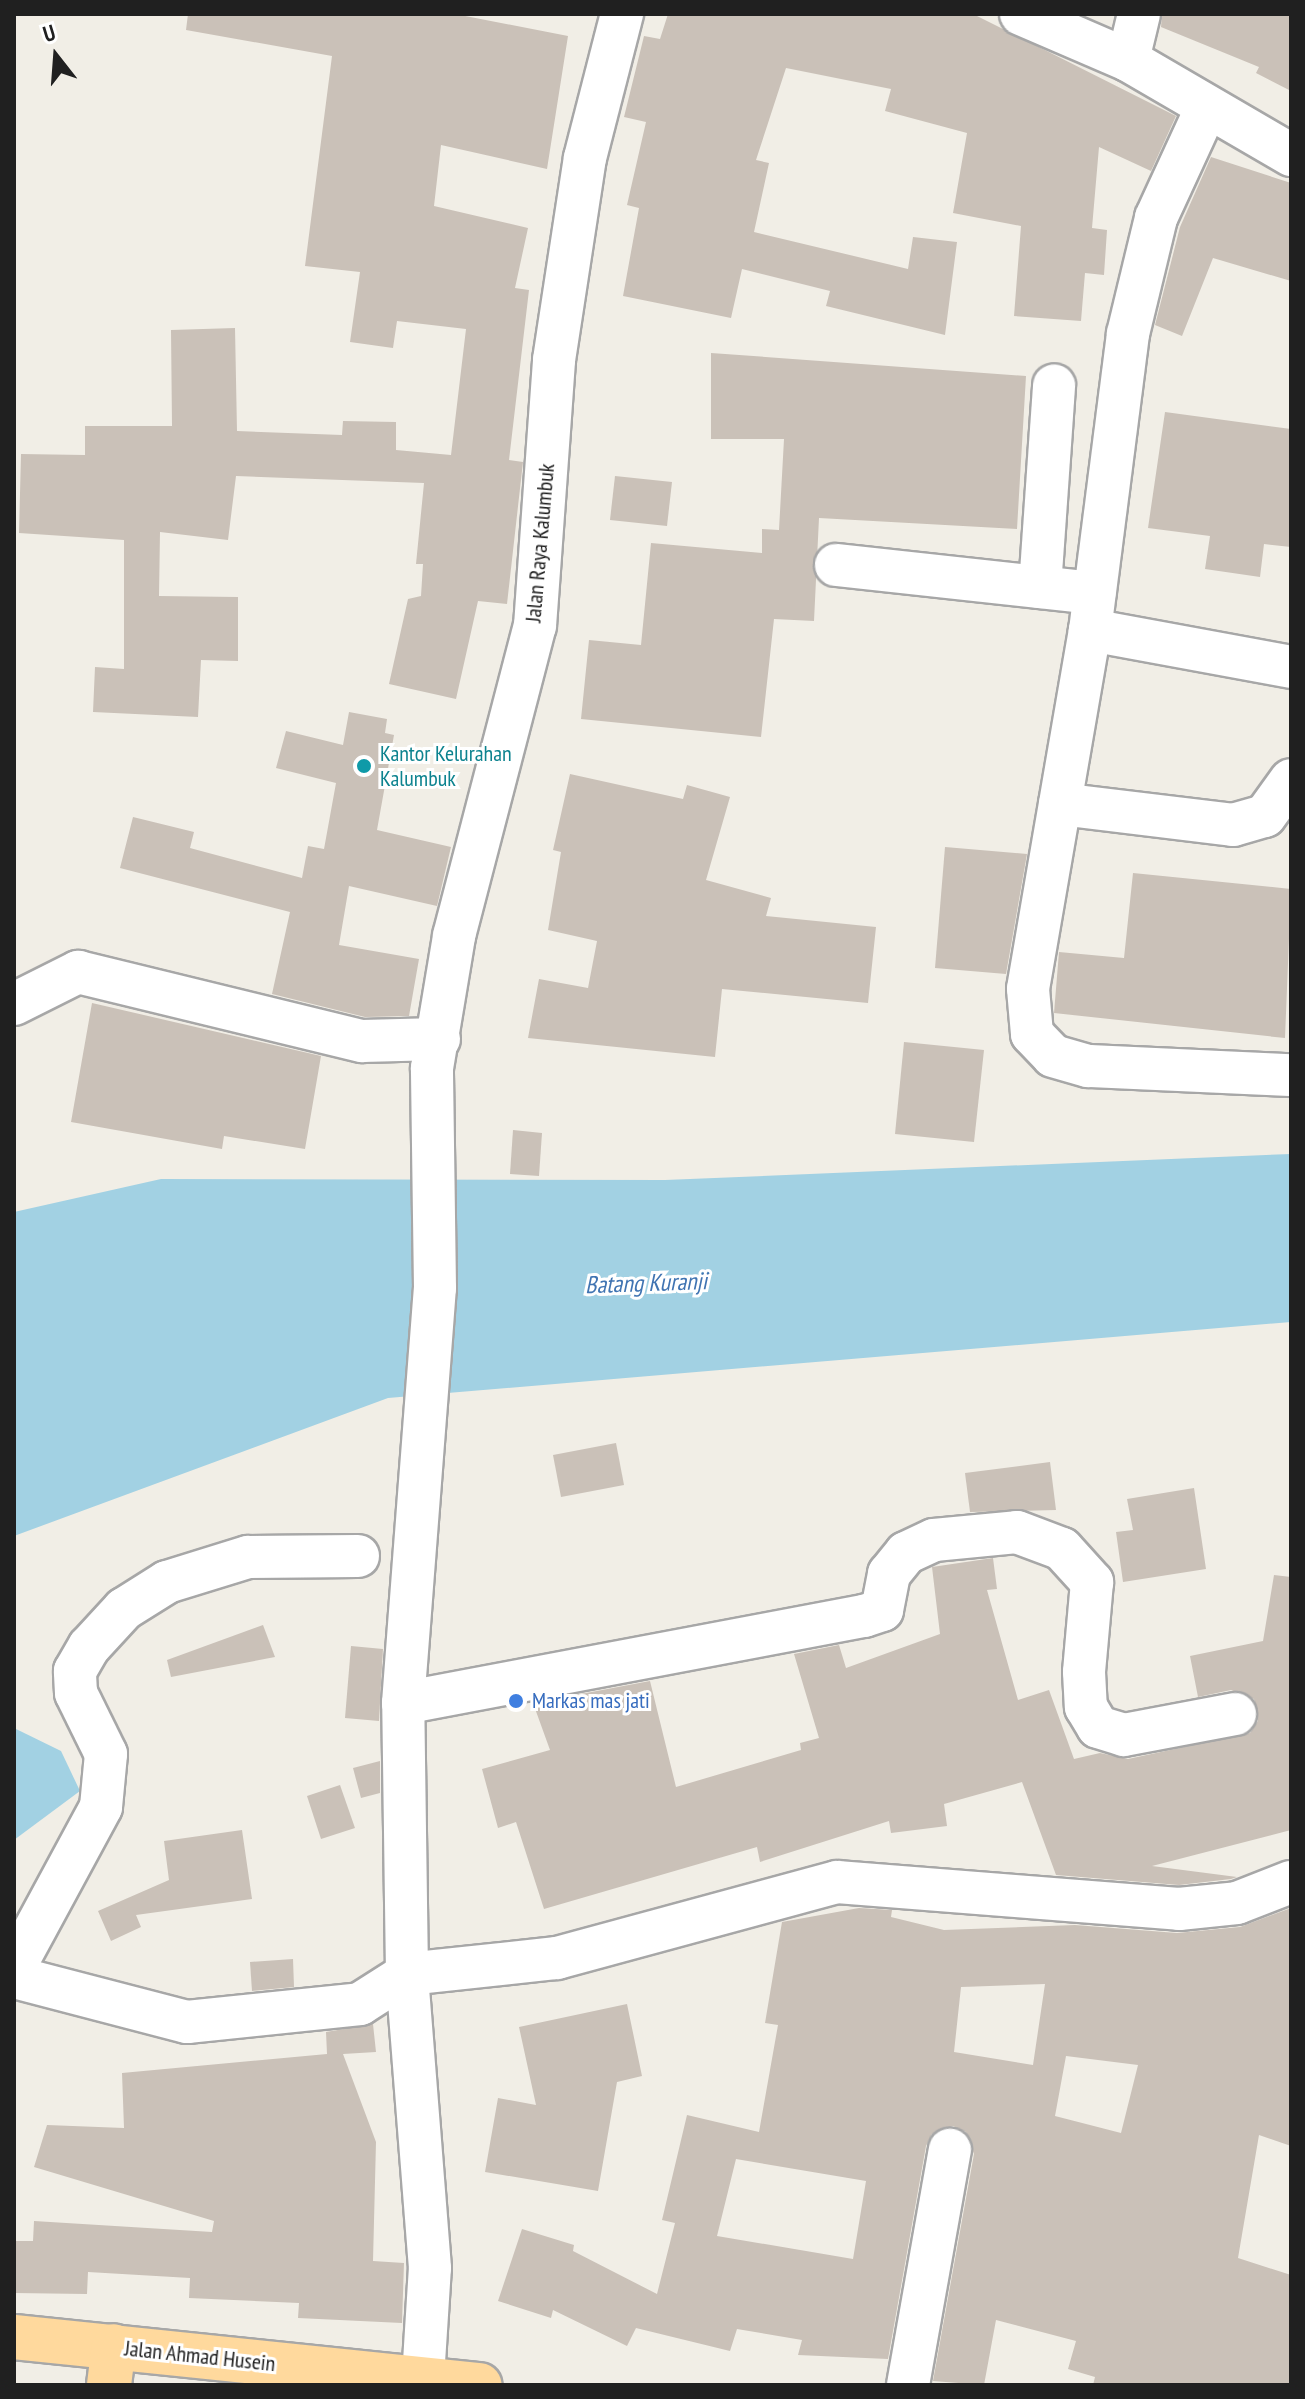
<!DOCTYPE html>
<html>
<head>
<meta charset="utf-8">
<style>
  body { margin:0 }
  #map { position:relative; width:1305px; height:2399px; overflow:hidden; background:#f1eee6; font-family:"PT Sans Narrow",sans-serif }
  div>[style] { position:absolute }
  .water>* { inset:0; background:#a2d1e3 }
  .building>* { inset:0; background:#cac1b8 }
  .roads { filter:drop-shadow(2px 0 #a7a7a7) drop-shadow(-2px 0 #a7a7a7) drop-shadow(0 2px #a7a7a7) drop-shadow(0 -2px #a7a7a7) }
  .minor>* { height:42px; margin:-21px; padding:0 21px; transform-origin:21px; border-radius:21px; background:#fff }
  .major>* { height:44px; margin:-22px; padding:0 22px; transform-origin:22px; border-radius:22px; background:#ffd99d }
  .dots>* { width:22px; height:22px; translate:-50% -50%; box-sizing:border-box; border:4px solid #fff; border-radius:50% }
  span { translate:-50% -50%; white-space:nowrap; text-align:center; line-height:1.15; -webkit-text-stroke:6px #fff; paint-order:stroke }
  .street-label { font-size:22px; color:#202020 }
  .culture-label { font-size:22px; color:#0d838f }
  .left { translate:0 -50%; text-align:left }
  .shop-label { font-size:22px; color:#366cbe }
  .water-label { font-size:24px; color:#4074b2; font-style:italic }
  .frame { position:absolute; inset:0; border:16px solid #202020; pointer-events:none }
  .north { position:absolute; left:16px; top:16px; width:80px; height:80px; -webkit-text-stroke:6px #fff; paint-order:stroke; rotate:343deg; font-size:22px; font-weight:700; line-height:32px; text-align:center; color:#202020 }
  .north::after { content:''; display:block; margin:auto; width:28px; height:36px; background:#202020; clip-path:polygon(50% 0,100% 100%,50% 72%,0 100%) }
</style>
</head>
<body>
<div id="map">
  <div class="water">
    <div style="clip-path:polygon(1291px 1154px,1291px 1322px,388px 1398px,14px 1536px,14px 1212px,161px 1179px,665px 1180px)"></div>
    <div style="clip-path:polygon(14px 1728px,61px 1751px,80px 1791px,14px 1840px)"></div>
  </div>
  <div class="building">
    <div style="clip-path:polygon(188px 14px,455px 14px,568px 36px,547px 169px,441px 145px,434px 206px,528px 228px,515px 288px,529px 290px,509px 460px,523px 462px,507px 604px,478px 601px,456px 699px,389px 684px,408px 599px,421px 596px,423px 564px,416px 564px,424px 483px,236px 476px,228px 540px,160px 532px,159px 596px,238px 597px,238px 661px,201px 660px,198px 717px,93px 712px,95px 667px,124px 669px,124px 540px,19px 533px,21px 454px,85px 455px,85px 426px,172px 426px,171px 330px,235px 328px,237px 431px,342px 435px,343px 421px,396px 422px,396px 450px,451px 455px,466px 329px,397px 321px,393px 348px,350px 342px,360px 272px,305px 266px,332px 56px,186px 30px)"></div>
    <div style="clip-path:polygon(668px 14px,973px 14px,1176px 116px,1151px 171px,1099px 147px,1092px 228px,1107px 230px,1104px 275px,1085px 273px,1081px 321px,1014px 316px,1021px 226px,953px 213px,967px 133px,885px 111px,891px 89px,786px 68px,756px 160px,769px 163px,754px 232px,908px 269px,913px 237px,957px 242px,945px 335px,826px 306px,830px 291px,742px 269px,731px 318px,623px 296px,639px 208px,627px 205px,646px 122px,624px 117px,644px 36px,660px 39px)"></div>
    <div style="clip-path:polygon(1162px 14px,1291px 14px,1291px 91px,1256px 73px,1259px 67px,1161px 27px)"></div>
    <div style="clip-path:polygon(1211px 157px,1291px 183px,1291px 281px,1213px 258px,1182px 336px,1155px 325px,1180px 227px)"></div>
    <div style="clip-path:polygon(711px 353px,1026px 376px,1017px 529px,819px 518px,814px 621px,774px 619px,761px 737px,581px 719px,589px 640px,641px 645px,651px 543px,762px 553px,762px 529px,779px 530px,784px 439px,711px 439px)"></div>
    <div style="clip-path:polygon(1165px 412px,1291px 429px,1291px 547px,1264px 544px,1260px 577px,1205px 569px,1210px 536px,1148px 528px)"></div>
    <div style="clip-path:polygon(615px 476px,672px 482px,667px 526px,610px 520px)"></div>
    <div style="clip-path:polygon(349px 712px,387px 719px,385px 733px,394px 735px,377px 830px,451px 847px,437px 906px,349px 886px,339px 945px,419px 959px,409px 1016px,365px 1017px,272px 994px,290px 912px,120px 868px,133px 817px,194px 832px,190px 848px,302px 878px,308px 846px,324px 849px,336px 783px,276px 768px,286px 731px,343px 745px)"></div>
    <div style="clip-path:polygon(570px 774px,683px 799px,687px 785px,730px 797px,706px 880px,771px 898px,766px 916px,876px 927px,868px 1003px,722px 989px,715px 1057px,528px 1038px,539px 979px,588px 988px,597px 941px,548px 930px,561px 852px,553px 850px)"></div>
    <div style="clip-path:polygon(945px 847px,1027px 854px,1006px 974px,935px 968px)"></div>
    <div style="clip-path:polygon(1133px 873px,1291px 889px,1285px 1038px,1054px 1013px,1059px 952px,1124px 958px)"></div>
    <div style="clip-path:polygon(92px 1003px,321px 1056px,305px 1149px,224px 1136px,222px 1149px,71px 1122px)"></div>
    <div style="clip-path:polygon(904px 1042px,984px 1050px,974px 1142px,895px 1134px)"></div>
    <div style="clip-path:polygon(513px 1130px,542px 1133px,539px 1176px,510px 1174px)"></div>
    <div style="clip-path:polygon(616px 1443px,624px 1485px,561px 1497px,553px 1455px)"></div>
    <div style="clip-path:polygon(1050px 1462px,1056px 1510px,970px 1512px,965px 1473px)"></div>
    <div style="clip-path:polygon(1194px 1488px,1206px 1569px,1123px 1582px,1116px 1532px,1133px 1530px,1127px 1499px)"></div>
    <div style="clip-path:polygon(993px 1558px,997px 1589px,987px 1590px,1018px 1700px,1049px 1690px,1074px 1759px,1100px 1753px,1128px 1759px,1250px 1733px,1258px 1721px,1254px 1699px,1231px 1690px,1198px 1697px,1190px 1656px,1263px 1641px,1274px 1575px,1291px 1577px,1291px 1830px,1152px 1866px,1237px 1877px,1231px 1879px,1179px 1885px,1056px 1875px,1022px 1782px,944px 1804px,947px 1826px,891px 1833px,889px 1821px,760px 1862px,757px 1847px,544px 1909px,516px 1822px,498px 1828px,482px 1769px,550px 1750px,533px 1703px,650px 1681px,676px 1787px,801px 1750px,800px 1743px,819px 1738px,794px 1654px,839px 1645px,846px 1668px,940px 1634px,932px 1567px)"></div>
    <div style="clip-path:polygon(263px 1625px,275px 1657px,171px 1677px,167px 1660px)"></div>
    <div style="clip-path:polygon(351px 1646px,383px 1649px,379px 1721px,345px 1718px)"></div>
    <div style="clip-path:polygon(380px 1761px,380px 1793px,361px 1798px,353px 1768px)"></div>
    <div style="clip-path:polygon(340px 1785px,355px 1828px,321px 1839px,307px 1796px)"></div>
    <div style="clip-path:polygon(242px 1830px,252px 1899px,136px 1915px,141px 1927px,111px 1941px,98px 1911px,169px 1880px,164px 1841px)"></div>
    <div style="clip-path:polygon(evenodd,859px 1908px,892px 1910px,891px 1917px,944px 1930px,1075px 1925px,1177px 1933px,1240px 1927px,1291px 1908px,1291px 2146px,1259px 2135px,1238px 2258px,1291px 2275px,1291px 2385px,1093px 2385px,1095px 2377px,1068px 2369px,1076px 2341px,996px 2320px,984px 2385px,933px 2381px,974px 2154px,966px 2132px,953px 2126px,932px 2134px,926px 2146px,888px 2359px,798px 2355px,802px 2340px,737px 2329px,730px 2351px,636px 2328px,627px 2346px,553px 2310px,551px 2318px,498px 2301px,522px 2229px,574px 2245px,573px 2251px,657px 2294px,675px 2223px,662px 2220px,687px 2115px,759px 2132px,778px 2025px,765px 2023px,782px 1922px,859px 1908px,1045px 1984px,1033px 2065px,954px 2052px,961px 1987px,1045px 1984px,859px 1908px,1066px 2056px,1138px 2065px,1121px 2133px,1055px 2116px,1066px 2056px,859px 1908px,736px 2159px,866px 2181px,853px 2259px,717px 2236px,736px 2159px)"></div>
    <div style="clip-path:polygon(293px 1959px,294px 1987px,252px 1991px,250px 1962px)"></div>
    <div style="clip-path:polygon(627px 2004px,642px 2076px,617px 2082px,598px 2191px,485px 2172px,498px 2098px,536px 2105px,519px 2027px)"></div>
    <div style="clip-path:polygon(373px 2024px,376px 2052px,343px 2054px,376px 2142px,373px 2261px,404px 2263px,402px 2323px,298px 2318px,299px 2303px,189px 2298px,190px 2278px,88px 2272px,87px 2294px,14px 2293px,14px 2241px,33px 2241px,34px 2221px,212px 2232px,214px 2221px,34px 2167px,47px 2125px,124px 2128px,122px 2073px,327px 2054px,326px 2032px)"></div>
  </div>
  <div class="roads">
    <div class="minor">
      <div style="left:1021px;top:14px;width:116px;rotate:23.3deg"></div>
      <div style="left:1128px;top:60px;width:189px;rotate:30.2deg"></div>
      <div style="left:1128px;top:60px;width:47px;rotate:-76.6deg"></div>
      <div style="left:1207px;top:107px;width:122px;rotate:114.7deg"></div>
      <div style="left:1156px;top:218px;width:119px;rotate:103.6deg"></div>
      <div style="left:1128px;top:334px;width:298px;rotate:97.3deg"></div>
      <div style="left:1090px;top:630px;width:364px;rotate:99.8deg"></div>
      <div style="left:1028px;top:989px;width:45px;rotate:84.9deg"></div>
      <div style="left:1032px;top:1034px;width:30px;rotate:46deg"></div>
      <div style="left:1053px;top:1056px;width:37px;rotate:16deg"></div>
      <div style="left:1089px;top:1066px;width:202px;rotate:2.6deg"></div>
      <div style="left:836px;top:565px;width:260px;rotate:6.2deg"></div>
      <div style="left:1040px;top:587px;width:202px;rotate:-86deg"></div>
      <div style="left:1090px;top:630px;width:204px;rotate:10.4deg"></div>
      <div style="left:1060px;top:804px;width:174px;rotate:6.9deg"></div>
      <div style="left:1233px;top:825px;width:33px;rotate:-16deg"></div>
      <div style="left:1265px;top:816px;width:44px;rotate:-54.2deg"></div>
      <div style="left:14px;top:1004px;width:72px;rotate:-26.6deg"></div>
      <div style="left:78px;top:972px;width:292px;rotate:13.7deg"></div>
      <div style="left:362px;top:1041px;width:77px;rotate:-1.5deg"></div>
      <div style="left:403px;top:1703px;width:469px;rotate:-10.7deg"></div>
      <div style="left:864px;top:1616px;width:19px;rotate:-18deg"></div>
      <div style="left:882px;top:1610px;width:37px;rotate:-79deg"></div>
      <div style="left:889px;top:1574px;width:27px;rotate:-51deg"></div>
      <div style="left:906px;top:1553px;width:31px;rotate:-25deg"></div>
      <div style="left:934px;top:1540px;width:83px;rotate:-5.5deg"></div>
      <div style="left:1017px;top:1532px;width:48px;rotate:20.7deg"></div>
      <div style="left:1062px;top:1549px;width:45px;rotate:47.7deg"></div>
      <div style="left:1092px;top:1582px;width:90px;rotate:95.1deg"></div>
      <div style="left:1084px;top:1672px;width:35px;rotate:87deg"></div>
      <div style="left:1086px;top:1707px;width:23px;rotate:59deg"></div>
      <div style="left:1098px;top:1727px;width:27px;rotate:17deg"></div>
      <div style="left:1124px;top:1735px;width:113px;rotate:-10.7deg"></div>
      <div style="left:14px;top:1968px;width:183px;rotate:-61.6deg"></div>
      <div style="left:101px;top:1807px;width:53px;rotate:-84.6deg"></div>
      <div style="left:106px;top:1754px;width:68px;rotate:-116.2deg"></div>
      <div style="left:76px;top:1693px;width:22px;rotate:-93deg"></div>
      <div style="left:75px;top:1671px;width:28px;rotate:-60deg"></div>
      <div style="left:89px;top:1647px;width:52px;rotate:-47.4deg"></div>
      <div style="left:124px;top:1609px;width:51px;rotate:-32.1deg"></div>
      <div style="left:167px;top:1582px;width:85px;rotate:-17.2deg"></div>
      <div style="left:248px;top:1557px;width:110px;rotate:-0.5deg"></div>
      <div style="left:14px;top:1977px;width:179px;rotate:14.6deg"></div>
      <div style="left:187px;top:2022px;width:174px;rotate:-5.9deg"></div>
      <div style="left:360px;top:2004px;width:56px;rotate:-32.6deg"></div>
      <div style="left:407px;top:1974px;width:151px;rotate:-6.1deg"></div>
      <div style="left:557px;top:1958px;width:290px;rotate:-15.2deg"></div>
      <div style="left:837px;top:1882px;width:343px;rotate:4.5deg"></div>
      <div style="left:1179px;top:1909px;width:58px;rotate:-5.9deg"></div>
      <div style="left:1237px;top:1903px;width:58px;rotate:-21.3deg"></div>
      <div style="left:423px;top:2378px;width:110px;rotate:-86.4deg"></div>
      <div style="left:430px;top:2268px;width:295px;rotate:-94.5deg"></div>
      <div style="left:407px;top:1974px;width:271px;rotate:-90.8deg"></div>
      <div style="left:403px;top:1703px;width:416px;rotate:-85.6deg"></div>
      <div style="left:435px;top:1288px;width:220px;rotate:-90.8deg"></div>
      <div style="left:432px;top:1068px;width:134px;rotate:-80.5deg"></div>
      <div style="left:454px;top:936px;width:320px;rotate:-75.4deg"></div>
      <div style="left:535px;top:626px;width:267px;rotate:-85.9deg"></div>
      <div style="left:554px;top:360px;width:204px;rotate:-81.3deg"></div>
      <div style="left:585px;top:158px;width:149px;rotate:-75.6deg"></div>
      <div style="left:908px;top:2385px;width:239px;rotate:-79.9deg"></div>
    </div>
    <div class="major">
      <div style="left:14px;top:2337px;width:468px;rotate:5.9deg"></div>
      <div style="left:109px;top:2385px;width:39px;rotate:-83deg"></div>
    </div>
  </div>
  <div class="dots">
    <div style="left:364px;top:766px;background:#0f9aa8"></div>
    <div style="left:516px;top:1701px;background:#3f7fe0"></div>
  </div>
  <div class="street-label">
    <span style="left:540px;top:543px;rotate:-85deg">Jalan Raya Kalumbuk</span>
    <span style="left:200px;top:2356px;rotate:6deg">Jalan Ahmad Husein</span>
  </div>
  <div class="culture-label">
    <span class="left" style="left:380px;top:766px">Kantor Kelurahan<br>Kalumbuk</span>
  </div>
  <div class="shop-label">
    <span class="left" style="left:532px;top:1701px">Markas mas jati</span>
  </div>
  <div class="water-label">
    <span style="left:646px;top:1283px;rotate:-2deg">Batang Kuranji</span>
  </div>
  <div class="frame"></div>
  <div class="north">U</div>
</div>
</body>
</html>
